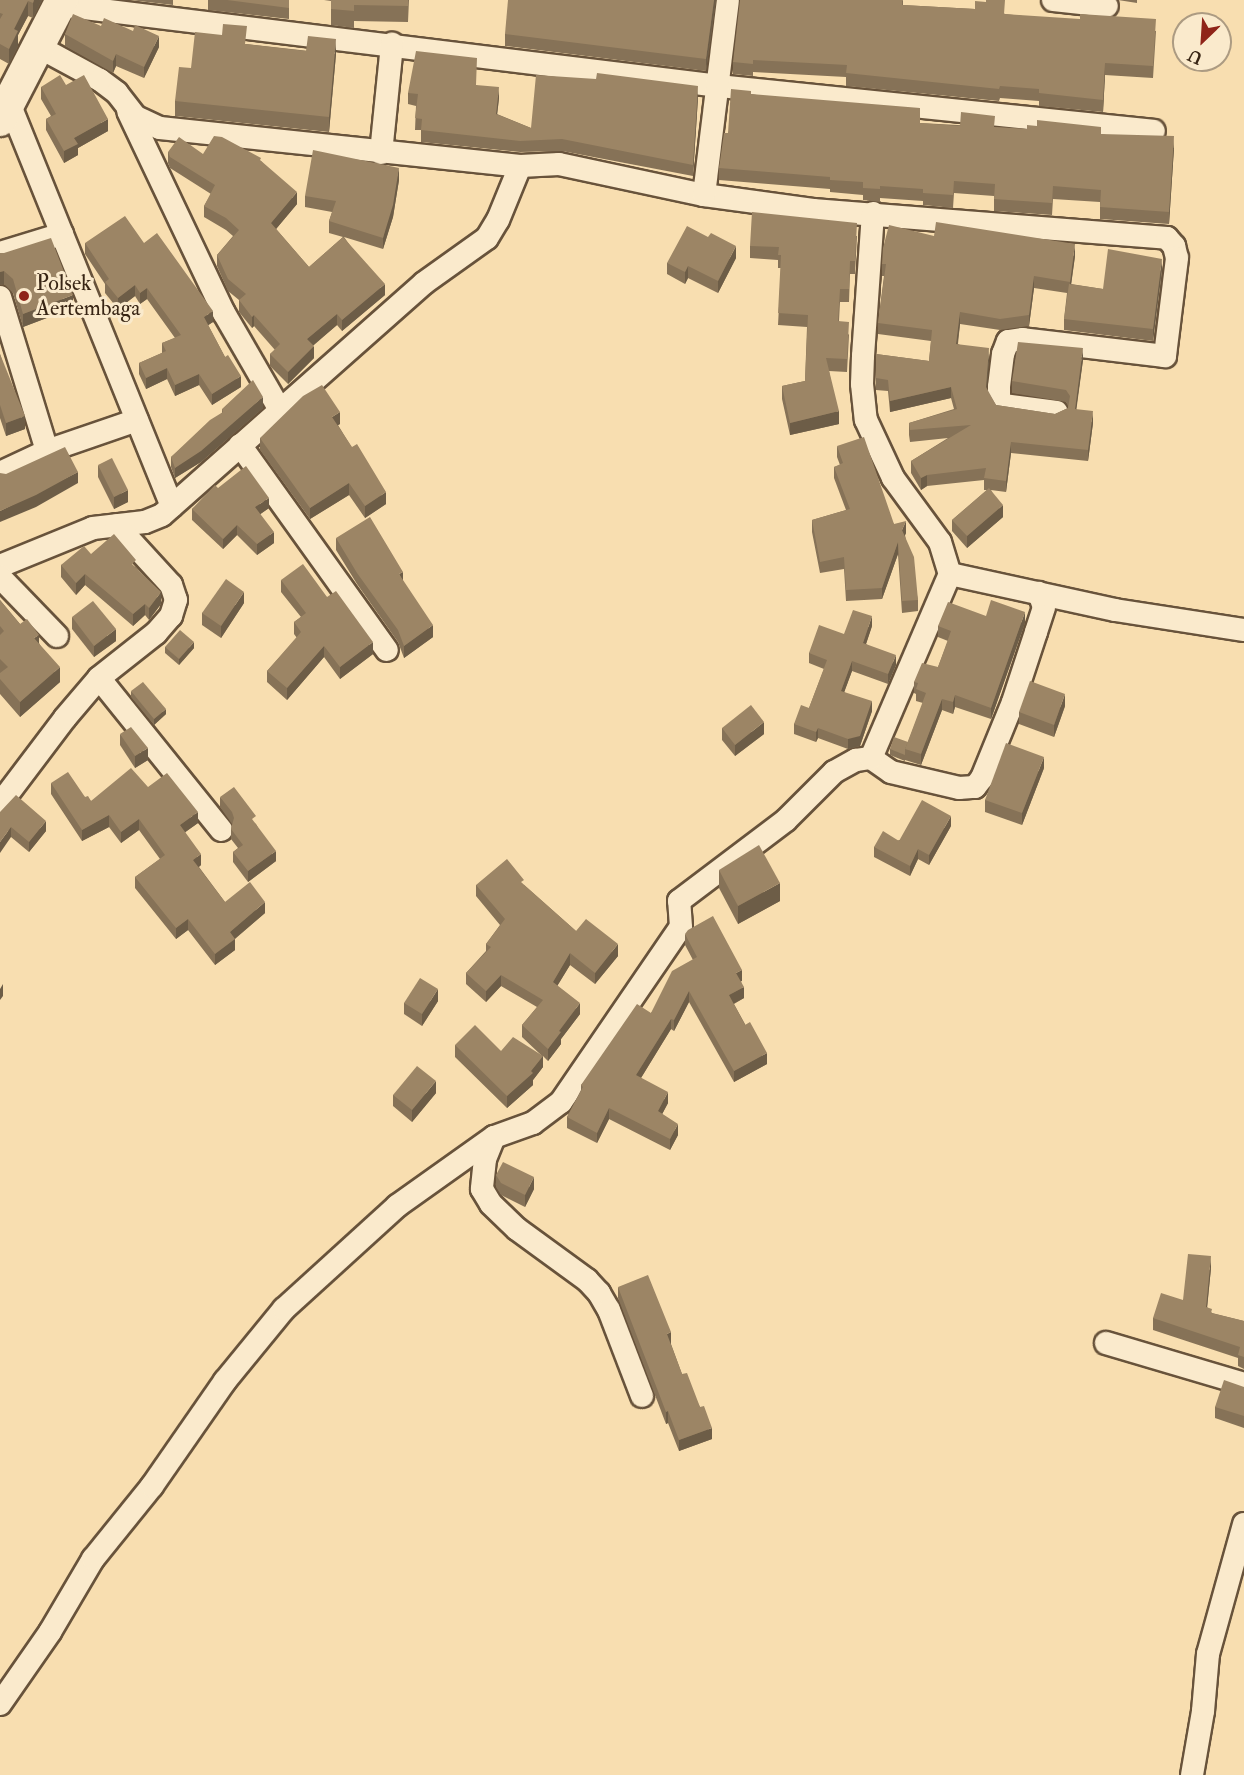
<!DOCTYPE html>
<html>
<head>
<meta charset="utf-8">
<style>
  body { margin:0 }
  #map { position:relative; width:1244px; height:1775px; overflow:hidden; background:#f8deb0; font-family:"IM FELL Double Pica",serif }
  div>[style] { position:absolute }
  .roads { filter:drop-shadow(2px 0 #68533b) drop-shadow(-2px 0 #68533b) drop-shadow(0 2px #68533b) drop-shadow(0 -2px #68533b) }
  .street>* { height:22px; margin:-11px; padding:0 11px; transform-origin:11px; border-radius:11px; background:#faeacc }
  .secondary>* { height:32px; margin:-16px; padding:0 16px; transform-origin:16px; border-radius:16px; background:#faeacc }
  .wall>* { inset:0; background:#867257 }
  .shaded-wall>* { inset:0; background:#6d5d47 }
  .building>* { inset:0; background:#9c8565 }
  .dots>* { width:16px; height:16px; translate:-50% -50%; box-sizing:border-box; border:3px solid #faeacc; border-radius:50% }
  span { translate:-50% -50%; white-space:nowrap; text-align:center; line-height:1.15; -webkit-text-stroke:6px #faeacc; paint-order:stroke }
  .poi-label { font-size:22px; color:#382514 }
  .left { translate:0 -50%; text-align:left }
  .north { position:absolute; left:1172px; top:12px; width:60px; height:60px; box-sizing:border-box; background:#faeacc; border:2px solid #ac9b82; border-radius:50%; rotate:205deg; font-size:16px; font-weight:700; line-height:24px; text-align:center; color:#382514 }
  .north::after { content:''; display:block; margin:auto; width:21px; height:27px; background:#8f2418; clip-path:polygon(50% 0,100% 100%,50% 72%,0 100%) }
</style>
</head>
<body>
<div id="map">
  <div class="roads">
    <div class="street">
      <div style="left:1053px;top:0;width:54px;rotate:6.3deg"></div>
      <div style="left:60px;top:5px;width:664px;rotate:7.01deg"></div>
      <div style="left:719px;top:86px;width:437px;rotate:5.9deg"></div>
      <div style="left:39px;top:47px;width:69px;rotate:28.4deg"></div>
      <div style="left:100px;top:80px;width:21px;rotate:37deg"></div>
      <div style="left:117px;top:93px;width:31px;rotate:52deg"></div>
      <div style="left:136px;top:117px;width:26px;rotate:25deg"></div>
      <div style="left:160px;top:128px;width:362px;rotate:6deg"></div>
      <div style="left:520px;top:166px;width:39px;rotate:-3deg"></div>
      <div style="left:559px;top:164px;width:148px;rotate:12.1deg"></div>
      <div style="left:704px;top:195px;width:110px;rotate:7.8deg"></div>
      <div style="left:813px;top:210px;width:355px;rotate:4.5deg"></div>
      <div style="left:1167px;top:238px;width:11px;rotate:49deg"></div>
      <div style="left:1174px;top:246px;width:12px;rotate:76deg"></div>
      <div style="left:1177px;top:258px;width:99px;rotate:97deg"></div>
      <div style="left:1165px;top:356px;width:143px;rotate:-173.2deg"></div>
      <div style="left:1023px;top:339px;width:15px;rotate:172deg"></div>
      <div style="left:1008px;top:341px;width:14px;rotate:111deg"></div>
      <div style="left:1003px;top:354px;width:33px;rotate:97deg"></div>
      <div style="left:999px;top:387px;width:12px;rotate:90deg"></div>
      <div style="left:999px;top:399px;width:7px;rotate:56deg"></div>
      <div style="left:1003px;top:405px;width:54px;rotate:7.4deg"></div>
      <div style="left:9px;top:103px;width:435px;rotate:68deg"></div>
      <div style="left:128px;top:111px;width:224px;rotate:64.6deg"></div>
      <div style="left:224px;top:313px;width:112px;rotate:60deg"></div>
      <div style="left:381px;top:153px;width:110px;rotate:-84.2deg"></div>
      <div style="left:704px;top:195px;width:196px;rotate:-83deg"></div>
      <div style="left:873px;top:213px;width:143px;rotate:94deg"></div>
      <div style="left:863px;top:356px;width:28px;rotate:92deg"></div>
      <div style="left:862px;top:384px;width:36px;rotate:84deg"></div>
      <div style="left:866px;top:420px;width:64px;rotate:65deg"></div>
      <div style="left:893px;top:478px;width:79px;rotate:53.7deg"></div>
      <div style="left:940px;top:542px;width:34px;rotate:73deg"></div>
      <div style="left:0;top:253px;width:65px;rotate:-17deg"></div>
      <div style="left:0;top:297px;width:161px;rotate:73deg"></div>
      <div style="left:240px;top:445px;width:252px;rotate:54.4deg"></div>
      <div style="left:0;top:473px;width:52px;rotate:-25.1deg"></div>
      <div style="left:47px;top:451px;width:95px;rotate:-19deg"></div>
      <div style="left:0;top:566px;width:100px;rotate:-22.2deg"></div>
      <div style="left:93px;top:528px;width:52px;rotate:-6.6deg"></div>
      <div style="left:145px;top:522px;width:18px;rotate:-22deg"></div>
      <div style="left:162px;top:515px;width:350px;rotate:-41.5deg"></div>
      <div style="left:424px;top:283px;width:77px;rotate:-35.5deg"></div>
      <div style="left:487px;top:238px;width:21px;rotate:-59deg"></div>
      <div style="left:498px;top:220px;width:58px;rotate:-67.8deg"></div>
      <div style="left:0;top:577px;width:82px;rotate:46deg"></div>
      <div style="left:99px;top:678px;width:195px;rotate:51.2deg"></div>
      <div style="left:871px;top:758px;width:24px;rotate:35deg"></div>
      <div style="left:891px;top:772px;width:70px;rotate:13.2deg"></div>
      <div style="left:959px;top:788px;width:16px;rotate:-4deg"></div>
      <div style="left:975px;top:787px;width:11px;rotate:-52deg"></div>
      <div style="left:982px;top:778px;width:82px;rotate:-67.8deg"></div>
      <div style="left:1013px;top:702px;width:74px;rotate:-71.8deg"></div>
      <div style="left:1036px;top:632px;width:26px;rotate:-72deg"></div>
      <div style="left:1044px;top:607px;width:15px;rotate:-110deg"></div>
      <div style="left:0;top:804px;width:108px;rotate:-52.9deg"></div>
      <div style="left:65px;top:718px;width:52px;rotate:-49.6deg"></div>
      <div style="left:99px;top:678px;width:73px;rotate:-38.3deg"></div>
      <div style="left:156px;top:633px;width:23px;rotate:-49deg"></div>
      <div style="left:171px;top:616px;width:17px;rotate:-73deg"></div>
      <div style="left:176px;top:600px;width:16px;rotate:-108deg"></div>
      <div style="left:171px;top:585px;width:81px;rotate:-132.5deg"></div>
      <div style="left:494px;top:1137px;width:24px;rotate:112deg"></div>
      <div style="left:485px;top:1159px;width:30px;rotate:96deg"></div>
      <div style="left:482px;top:1189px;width:17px;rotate:59deg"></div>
      <div style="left:491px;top:1204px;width:36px;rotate:44deg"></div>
      <div style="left:517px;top:1229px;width:87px;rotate:36.1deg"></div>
      <div style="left:587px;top:1280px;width:18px;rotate:47deg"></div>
      <div style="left:599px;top:1293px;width:20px;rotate:60deg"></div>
      <div style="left:609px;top:1310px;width:92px;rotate:69deg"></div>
      <div style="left:1106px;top:1343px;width:144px;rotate:16.5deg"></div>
      <div style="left:0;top:1704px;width:88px;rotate:-55.2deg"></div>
      <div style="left:50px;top:1632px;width:85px;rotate:-59.5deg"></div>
      <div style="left:93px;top:1559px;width:94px;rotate:-51.1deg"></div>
      <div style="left:152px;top:1486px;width:128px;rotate:-55.2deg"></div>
      <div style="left:225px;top:1381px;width:93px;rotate:-50.7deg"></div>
      <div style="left:284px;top:1309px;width:153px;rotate:-42.3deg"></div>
      <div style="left:397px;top:1206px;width:119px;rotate:-35.4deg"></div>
      <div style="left:494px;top:1137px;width:41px;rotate:-19.7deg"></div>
      <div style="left:533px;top:1123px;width:35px;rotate:-37deg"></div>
      <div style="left:561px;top:1102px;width:212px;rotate:-55.6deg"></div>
      <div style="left:681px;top:927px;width:26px;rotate:-94deg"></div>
      <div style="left:679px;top:901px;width:134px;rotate:-37.1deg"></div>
      <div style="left:786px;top:820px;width:68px;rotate:-45deg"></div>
      <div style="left:834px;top:772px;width:25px;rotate:-29deg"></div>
      <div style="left:856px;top:760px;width:15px;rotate:-8deg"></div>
      <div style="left:871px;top:758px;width:200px;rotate:-66.8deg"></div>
      <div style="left:950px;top:574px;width:169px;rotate:12.3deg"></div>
      <div style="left:1115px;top:610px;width:131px;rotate:8.8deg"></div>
      <div style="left:1192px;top:1775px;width:65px;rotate:-80.2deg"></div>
      <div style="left:1203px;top:1711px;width:57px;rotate:-85deg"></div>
      <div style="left:1208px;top:1654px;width:135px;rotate:-74.5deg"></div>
    </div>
    <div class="secondary">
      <div style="left:0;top:120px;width:135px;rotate:-62.7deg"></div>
    </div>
  </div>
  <div class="wall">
    <div style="clip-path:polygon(0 0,42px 0,33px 18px,28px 16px,18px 35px,18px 46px,9px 64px,0 59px)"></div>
    <div style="clip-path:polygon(130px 0,173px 0,173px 5px)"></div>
    <div style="clip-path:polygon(208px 0,289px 0,289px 19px,208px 10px)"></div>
    <div style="clip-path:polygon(324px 0,409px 0,408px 22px,354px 21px,354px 28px,331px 25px,331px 1px)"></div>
    <div style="clip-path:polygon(716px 0,706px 71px,505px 46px,505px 34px)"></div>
    <div style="clip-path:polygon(903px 0,903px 5px,975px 9px,986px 2px,1005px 14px,1156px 31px,1153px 78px,1105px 75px,1103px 112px,1039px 106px,1039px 101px,1000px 98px,999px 101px,846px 86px,846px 77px,753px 72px,753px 76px,733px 74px,733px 62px)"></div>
    <div style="clip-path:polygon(1118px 0,1137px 0,1137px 3px)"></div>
    <div style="clip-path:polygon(65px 34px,159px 47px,144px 78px,116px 66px,113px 73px,65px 46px)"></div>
    <div style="clip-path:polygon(246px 44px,336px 54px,329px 132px,175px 116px,175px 101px,191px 68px)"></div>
    <div style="clip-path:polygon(66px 85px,108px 131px,78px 148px,78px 155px,64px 163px,46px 130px,46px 119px,51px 116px,41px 99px,41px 87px)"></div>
    <div style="clip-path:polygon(476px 85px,499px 98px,497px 114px,531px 128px,698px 97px,693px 176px,562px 151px,520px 152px,421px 142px,421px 130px,415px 130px,416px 106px,408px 104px,408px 93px)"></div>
    <div style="clip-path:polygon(751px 94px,920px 123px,995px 127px,1101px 134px,1174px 148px,1169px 224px,1100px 219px,1100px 202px,1053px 199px,1052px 215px,994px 211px,994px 196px,954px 193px,953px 208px,923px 205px,923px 201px,880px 198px,880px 202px,863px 200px,863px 195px,830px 192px,830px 189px,719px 180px,719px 168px,728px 133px)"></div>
    <div style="clip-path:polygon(168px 152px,203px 154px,261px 161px,297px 204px,276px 229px,309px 267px,343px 237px,329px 233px,329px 221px,332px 212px,305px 207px,305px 196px,399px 180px,393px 217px,383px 249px,344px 237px,385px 295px,342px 331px,337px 325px,313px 345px,314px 358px,288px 384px,270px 366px,270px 354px,275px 350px,254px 326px,252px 328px,239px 312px,239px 300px,228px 291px,217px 266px,217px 255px,233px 236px,226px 230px,204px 217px,204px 206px,211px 194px,170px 168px,168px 163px)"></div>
    <div style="clip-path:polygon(857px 236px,855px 274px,850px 274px,849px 302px,840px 302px,839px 321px,849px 335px,847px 372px,829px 371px,839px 424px,790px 435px,782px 399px,782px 386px,805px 381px,807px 327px,778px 325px,781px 268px,778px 268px,778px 260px,750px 258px,750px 246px)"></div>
    <div style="clip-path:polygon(934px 236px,1075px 256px,1071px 284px,1103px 289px,1162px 270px,1153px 341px,1064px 330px,1064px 319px,1067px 293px,1034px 288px,1029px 326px,1000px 330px,960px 324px,958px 344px,989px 360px,986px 389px,996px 405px,1055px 414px,1068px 408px,1068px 406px,1066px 402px,1012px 393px,1012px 381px,1083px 360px,1076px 409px,1093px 423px,1088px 461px,1011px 453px,1006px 492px,991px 490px,1003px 517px,967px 548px,952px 531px,952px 520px,987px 490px,984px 490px,984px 480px,927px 486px,921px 490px,911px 473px,911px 461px,948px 438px,910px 442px,909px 435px,909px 423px,954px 409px,951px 398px,890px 412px,888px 391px,876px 390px,876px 354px,929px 361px,931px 341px,878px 334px,878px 323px,884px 276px,882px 276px,882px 264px)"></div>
    <div style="clip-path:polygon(85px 243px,144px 243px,213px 322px,208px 325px,241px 387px,212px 405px,199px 385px,175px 396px,167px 379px,146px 389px,139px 374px,139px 363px,162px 353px,162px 343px,175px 338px,147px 299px,140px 304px,135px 296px,118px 309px,105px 293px,105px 284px,85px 254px)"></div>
    <div style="clip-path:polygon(0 253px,73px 308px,23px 327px,13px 293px,4px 284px,0 285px)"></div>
    <div style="clip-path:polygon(736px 258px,718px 293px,688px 278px,685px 284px,667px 274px,667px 263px)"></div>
    <div style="clip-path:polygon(0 354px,25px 429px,6px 436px,0 418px)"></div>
    <div style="clip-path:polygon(263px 408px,201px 462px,175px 478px,171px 467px,171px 457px,222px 413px,222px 409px)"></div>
    <div style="clip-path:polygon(340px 424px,338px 425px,386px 504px,365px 518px,349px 495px,310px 519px,260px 450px,260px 438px)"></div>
    <div style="clip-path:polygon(837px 446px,894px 524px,906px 533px,905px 535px,918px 600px,918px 611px,902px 613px,898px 554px,882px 599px,846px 601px,844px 569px,820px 573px,812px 532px,812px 520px,846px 510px,834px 478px,834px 467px,840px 465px,837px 457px)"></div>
    <div style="clip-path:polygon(98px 465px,128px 502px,114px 509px,98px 477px)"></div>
    <div style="clip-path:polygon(218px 488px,269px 508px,260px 514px,274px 543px,257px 555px,237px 535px,223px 549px,192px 520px,192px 509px)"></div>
    <div style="clip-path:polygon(336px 538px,403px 581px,433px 637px,404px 658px,398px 642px,357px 584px,336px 550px)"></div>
    <div style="clip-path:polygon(91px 554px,136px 567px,161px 604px,149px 620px,145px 615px,133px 626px,85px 585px,76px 595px,61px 577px,61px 565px)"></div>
    <div style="clip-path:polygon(281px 580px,327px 597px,373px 654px,340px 679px,324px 657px,287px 700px,267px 682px,267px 671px,297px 638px,294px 634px,294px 622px,301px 617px,281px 592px)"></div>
    <div style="clip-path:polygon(0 600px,20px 624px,39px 643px,60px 682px,20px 717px,0 694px)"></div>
    <div style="clip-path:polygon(244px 603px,221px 638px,202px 625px,202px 613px)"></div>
    <div style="clip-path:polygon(986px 616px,1025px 623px,991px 719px,955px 707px,953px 714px,942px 710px,921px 765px,905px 760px,905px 761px,890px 755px,890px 749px,908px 742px,923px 703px,916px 701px,916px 694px,914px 693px,914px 682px,938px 667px,948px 641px,938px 637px,938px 626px)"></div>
    <div style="clip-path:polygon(72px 617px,116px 641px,94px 657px,72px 629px)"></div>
    <div style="clip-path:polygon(872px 626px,866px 644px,896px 665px,888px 684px,852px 671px,844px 692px,872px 711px,860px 746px,848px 749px,818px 738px,816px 742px,794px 734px,794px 724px,809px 708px,824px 669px,809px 663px,809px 653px,844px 634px)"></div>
    <div style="clip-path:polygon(165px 647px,194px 648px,179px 665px,165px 653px)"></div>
    <div style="clip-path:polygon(131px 691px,166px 714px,154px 725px,131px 697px)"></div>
    <div style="clip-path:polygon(1065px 706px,1054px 737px,1019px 724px,1019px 712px)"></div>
    <div style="clip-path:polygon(722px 728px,764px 734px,735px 756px,722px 740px)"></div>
    <div style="clip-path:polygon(120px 734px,148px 760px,135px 768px,120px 745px)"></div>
    <div style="clip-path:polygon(1044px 768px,1022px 825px,985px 812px,985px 800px)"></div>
    <div style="clip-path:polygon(51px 783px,85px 797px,91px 801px,148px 787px,198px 823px,185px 832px,201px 865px,199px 867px,225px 902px,265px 913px,235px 939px,235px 950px,215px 965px,188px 930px,176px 939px,135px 888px,135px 877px,160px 859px,139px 830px,121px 843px,109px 827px,82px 841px,51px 794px)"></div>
    <div style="clip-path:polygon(220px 797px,256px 824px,276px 861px,248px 882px,233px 862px,233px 852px,238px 848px,231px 839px,231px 829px,232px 824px,220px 807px)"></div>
    <div style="clip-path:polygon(0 812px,46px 831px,29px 852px,11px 837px)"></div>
    <div style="clip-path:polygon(951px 826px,929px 865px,918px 859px,910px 876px,874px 857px,874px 847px)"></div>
    <div style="clip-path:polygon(719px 870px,780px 901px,738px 924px,719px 888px)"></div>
    <div style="clip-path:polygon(476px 885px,524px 885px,576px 931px,618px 956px,595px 984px,570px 965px,557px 986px,580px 1014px,561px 1039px,561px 1044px,548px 1061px,543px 1056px,543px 1067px,533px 1080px,533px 1085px,507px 1108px,455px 1057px,455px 1045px,501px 1051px,541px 1055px,522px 1037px,522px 1025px,537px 1007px,501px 986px,486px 1002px,466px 984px,466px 973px,486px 951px,486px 944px,500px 925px,476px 896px)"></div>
    <div style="clip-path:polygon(685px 934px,742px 981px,741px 981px,744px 998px,734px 1004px,767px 1064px,734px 1082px,689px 1002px,674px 1031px,671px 1029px,641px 1078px,668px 1103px,662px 1114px,678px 1135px,670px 1150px,609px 1119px,597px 1143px,567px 1128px,567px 1117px,581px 1090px,581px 1085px,651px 1013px,693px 960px,685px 945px)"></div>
    <div style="clip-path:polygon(438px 1001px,422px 1026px,404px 1014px,404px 1003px)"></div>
    <div style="clip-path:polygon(436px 1093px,412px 1122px,393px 1106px,393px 1095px)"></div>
    <div style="clip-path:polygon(496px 1175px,534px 1189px,525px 1207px,501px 1195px,496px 1187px)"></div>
    <div style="clip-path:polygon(1211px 1268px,1207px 1307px,1212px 1313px,1244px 1321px,1244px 1369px,1238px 1366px,1238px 1358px,1153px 1330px,1153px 1318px,1183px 1300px)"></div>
    <div style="clip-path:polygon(618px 1287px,671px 1344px,682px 1374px,700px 1407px,712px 1439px,679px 1451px,668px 1423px,666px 1424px,618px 1298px)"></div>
    <div style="clip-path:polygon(1244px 1387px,1244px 1428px,1215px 1418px,1215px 1407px)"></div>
  </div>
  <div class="shaded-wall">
    <div style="clip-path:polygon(34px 0,42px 0,33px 18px,33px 3px)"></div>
    <div style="clip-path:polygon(714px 0,716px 0,706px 71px,706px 59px)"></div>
    <div style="clip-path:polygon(28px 1px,28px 16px,18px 35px,18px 46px,9px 64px,9px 49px,14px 29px)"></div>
    <div style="clip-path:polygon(159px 36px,159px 47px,144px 78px,144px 67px)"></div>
    <div style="clip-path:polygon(336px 39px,336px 54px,329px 132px,329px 117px)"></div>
    <div style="clip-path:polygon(116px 54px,116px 66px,113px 73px,113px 61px)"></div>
    <div style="clip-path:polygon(1105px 63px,1105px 75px,1103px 112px,1103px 100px)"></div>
    <div style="clip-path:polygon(698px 86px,698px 97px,693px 176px,693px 165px)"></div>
    <div style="clip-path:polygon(499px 87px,499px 98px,496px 125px,496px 114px)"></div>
    <div style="clip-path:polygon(108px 119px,108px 131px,78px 148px,78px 155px,64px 163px,64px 151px,74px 138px)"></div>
    <div style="clip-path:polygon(1174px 136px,1174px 148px,1169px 224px,1169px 212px)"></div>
    <div style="clip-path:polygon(399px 168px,399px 180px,393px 217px,383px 249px,383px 238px)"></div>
    <div style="clip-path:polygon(297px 192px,297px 204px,271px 235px,271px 223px)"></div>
    <div style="clip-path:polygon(1075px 244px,1075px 256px,1070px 293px,1070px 282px)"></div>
    <div style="clip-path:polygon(736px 246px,736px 258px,718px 293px,718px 281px)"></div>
    <div style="clip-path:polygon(1162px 259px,1162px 270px,1153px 341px,1153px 329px)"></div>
    <div style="clip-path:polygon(688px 266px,688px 278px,685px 284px,685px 272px)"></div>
    <div style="clip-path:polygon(4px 271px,4px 284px,0 285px,0 272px)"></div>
    <div style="clip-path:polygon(1034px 276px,1034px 288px,1029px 326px,1029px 315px)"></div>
    <div style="clip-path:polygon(385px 284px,385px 295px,342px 331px,342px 320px)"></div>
    <div style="clip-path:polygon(135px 285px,135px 296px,118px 309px,118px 298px)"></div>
    <div style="clip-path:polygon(147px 288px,147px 299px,140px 304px,140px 293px)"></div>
    <div style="clip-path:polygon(73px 295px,73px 308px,23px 327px,23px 314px)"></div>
    <div style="clip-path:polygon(213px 311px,213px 322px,204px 328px,204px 317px)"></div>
    <div style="clip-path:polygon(960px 312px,960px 324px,956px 355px,956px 344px)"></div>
    <div style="clip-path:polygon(337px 314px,337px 325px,307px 351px,307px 339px)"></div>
    <div style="clip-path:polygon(254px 315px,254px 326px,252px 328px,252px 317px)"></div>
    <div style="clip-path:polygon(314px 346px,314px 358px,288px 384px,288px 372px)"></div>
    <div style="clip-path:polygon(989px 348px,989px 360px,986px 399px,986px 387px)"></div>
    <div style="clip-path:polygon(1083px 348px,1083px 360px,1075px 420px,1075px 409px)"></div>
    <div style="clip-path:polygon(167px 368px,167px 379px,146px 389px,146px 378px)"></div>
    <div style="clip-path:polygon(199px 374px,199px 385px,175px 396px,175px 385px)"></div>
    <div style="clip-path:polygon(241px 376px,241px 387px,212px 405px,212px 394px)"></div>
    <div style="clip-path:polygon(951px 387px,951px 398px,890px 412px,890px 401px)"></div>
    <div style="clip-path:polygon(263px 397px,263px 408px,201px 462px,175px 478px,175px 468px)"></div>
    <div style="clip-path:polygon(839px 411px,839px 424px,790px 435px,790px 423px)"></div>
    <div style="clip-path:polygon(1093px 411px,1093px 423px,1088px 461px,1088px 450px)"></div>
    <div style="clip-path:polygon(340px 412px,340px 424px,332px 429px,332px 417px)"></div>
    <div style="clip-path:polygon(25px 416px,25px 429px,6px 436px,6px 423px)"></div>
    <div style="clip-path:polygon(1011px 442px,1011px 453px,1006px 492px,1006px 481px)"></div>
    <div style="clip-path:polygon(78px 472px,78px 483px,36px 507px,0 522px,0 511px)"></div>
    <div style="clip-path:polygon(927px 475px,927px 486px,921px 490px,921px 478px)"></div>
    <div style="clip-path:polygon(349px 483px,349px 495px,310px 519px,310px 508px)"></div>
    <div style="clip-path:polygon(128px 490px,128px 502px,114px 509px,114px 497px)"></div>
    <div style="clip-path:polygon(386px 492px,386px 504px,365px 518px,365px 506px)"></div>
    <div style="clip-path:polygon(269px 498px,269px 508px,255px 518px,255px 507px)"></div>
    <div style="clip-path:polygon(1003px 505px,1003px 517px,967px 548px,967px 536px)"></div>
    <div style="clip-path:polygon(906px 521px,906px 533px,902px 542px,902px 530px)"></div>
    <div style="clip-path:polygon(237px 525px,237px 535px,223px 549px,223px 539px)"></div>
    <div style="clip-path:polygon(274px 532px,274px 543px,257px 555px,257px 544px)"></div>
    <div style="clip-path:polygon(898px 542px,898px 554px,882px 599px,882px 588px)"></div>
    <div style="clip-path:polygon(403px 572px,403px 583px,399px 574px)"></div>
    <div style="clip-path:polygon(85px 574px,85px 585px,76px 595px,76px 583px)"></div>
    <div style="clip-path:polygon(161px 592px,161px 604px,149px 620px,149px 608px)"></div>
    <div style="clip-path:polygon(244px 592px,244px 603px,221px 638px,221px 626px)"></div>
    <div style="clip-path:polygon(145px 604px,145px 615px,133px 626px,133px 614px)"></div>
    <div style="clip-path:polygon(1025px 612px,1025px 623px,991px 719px,991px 708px)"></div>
    <div style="clip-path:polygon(872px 616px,872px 626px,863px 653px,863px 643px)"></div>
    <div style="clip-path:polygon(433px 625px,433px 637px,404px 658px,404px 646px)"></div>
    <div style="clip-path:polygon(116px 629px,116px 641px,94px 657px,94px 646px)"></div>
    <div style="clip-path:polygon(39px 635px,39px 650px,34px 638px)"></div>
    <div style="clip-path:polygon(194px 642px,194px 648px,179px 665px,179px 659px)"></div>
    <div style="clip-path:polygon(373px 642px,373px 654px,340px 679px,340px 667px)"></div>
    <div style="clip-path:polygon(324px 646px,324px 657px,287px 700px,287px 688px)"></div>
    <div style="clip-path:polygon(896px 655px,896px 665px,888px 684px,888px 674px)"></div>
    <div style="clip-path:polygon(852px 661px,852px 671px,841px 701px,841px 691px)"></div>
    <div style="clip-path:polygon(60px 667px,60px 682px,20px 717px,20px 702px)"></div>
    <div style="clip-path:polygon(1065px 694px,1065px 706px,1054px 737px,1054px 725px)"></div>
    <div style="clip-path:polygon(955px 695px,955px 707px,953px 714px,953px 702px)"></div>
    <div style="clip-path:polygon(942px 699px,942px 710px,921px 765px,921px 754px)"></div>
    <div style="clip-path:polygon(872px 701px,872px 711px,860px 746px,848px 749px,848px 739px)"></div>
    <div style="clip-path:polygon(166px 709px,166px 714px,154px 725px,154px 719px)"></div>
    <div style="clip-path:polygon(764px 722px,764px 734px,735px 756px,735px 745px)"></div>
    <div style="clip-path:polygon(818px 728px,818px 738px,816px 742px,816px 732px)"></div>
    <div style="clip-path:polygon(148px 748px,148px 760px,135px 768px,135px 756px)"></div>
    <div style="clip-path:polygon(1044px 757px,1044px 768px,1022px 825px,1022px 813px)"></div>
    <div style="clip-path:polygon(198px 812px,198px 823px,180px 836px,180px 825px)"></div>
    <div style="clip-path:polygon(109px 815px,109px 827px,82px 841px,82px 830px)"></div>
    <div style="clip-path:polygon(951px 816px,951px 826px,929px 865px,929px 855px)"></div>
    <div style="clip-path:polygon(139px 819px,139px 830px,121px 843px,121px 832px)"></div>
    <div style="clip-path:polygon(46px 821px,46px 831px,29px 852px,29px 842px)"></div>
    <div style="clip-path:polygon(11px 827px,11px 837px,0 853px,0 842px)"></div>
    <div style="clip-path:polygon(918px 849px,918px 859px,910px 876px,910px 866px)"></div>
    <div style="clip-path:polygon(276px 851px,276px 861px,248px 882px,248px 871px)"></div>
    <div style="clip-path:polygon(201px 854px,201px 865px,193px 871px,193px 860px)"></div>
    <div style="clip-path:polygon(780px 883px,780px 901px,738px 924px,738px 906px)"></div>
    <div style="clip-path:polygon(265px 902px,265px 913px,232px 941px,235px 939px,235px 950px,215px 965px,215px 954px,230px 932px)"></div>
    <div style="clip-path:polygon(188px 919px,188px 930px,176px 939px,176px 928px)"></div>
    <div style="clip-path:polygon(618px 944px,618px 956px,595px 984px,595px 973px)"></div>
    <div style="clip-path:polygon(570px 953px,570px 965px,553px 993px,553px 982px)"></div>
    <div style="clip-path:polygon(742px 970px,742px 981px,736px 983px,736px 973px)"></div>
    <div style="clip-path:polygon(501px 975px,501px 986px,486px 1002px,486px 991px)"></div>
    <div style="clip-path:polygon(3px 984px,3px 996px,0 1000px,0 989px)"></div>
    <div style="clip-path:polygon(744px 987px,744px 998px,729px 1006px,729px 995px)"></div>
    <div style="clip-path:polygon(438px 989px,438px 1001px,422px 1026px,422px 1014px)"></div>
    <div style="clip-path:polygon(689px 991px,689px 1002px,674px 1031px,674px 1020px)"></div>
    <div style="clip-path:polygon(580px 1003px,580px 1014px,561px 1039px,561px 1044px,548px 1061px,548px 1049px,559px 1031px)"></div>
    <div style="clip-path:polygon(671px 1019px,671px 1029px,636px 1086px,636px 1075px)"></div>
    <div style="clip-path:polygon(767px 1053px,767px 1064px,734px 1082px,734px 1071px)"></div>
    <div style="clip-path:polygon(543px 1056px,543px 1067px,533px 1080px,533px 1085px,507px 1108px,507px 1096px,531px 1071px)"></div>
    <div style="clip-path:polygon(436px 1081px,436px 1093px,412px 1122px,412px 1110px)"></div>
    <div style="clip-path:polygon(668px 1092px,668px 1103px,658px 1122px,658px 1111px)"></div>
    <div style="clip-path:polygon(609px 1108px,609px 1119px,597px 1143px,597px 1133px)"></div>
    <div style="clip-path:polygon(678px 1124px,678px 1135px,670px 1150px,670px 1139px)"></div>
    <div style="clip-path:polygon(534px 1177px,534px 1189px,525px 1207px,525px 1195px)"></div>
    <div style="clip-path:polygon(1211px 1256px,1211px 1268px,1206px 1319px,1206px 1307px)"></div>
    <div style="clip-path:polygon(671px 1332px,671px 1344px,667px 1345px,667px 1334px)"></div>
    <div style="clip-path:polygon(668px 1411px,668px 1423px,666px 1424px,666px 1412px)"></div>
    <div style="clip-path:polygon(712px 1428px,712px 1439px,679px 1451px,679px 1440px)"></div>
  </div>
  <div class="building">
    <div style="clip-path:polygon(0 0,34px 0,33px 3px,28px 1px,14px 29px,18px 31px,9px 49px,0 44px,0 19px,3px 14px,0 13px)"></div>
    <div style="clip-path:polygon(227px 0,289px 0,289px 8px)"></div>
    <div style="clip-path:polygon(331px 0,408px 0,408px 6px,354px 5px,354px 11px,331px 9px)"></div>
    <div style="clip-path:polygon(508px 0,714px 0,706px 59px,505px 34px)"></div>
    <div style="clip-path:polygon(740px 0,902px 0,902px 5px,975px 9px,975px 1px,986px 2px,986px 0,1005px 0,1004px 14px,1080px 19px,1080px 14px,1156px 19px,1153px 66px,1105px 63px,1103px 100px,1039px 93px,1039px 89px,1000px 86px,999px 89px,846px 73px,847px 65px,753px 60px,753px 64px,733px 62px)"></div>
    <div style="clip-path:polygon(73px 14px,101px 26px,104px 18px,133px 31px,135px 25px,159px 36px,144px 67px,116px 54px,113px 61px,65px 34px)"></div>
    <div style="clip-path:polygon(223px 24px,247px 26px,245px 44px,306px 51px,308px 36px,336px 39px,329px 117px,175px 101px,179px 67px,191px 68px,195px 32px,222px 35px)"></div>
    <div style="clip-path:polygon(416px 51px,477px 58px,476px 85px,499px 87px,496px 114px,531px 128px,536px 75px,596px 79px,597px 73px,698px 86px,693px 165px,562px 139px,520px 141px,421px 130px,422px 119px,415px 118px,418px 94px,408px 93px)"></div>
    <div style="clip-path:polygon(60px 75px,66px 85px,84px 75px,108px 119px,74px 138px,78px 144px,64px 151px,46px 119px,56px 114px,41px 87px)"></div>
    <div style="clip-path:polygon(731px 89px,751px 91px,751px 94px,920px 108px,920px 123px,960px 126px,961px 112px,995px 116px,994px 127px,1027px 129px,1027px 125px,1037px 126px,1037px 120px,1101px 127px,1101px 134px,1174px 136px,1169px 212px,1100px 207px,1101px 190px,1053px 186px,1052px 203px,994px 199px,995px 184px,954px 181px,953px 195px,923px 193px,923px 189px,880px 186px,880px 189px,863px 188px,863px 182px,830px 180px,830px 177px,719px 168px,724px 133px,728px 133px)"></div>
    <div style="clip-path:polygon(214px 136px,222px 137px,261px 158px,260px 160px,297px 192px,271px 223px,309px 267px,343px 237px,385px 284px,342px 320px,337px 314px,307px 339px,314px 346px,288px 372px,270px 354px,280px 344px,254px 315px,252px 317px,239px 300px,246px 294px,228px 279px,217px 255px,239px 230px,226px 218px,204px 206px,215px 185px,170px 157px,168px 152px,179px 137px,203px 154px)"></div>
    <div style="clip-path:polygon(313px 150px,399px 168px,393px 205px,383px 238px,329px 221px,336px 201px,305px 196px)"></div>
    <div style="clip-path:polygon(752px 212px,857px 223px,855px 261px,850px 261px,849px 289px,840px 289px,838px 321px,849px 322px,847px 359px,826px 358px,839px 411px,790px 423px,782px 386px,805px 381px,808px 315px,778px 313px,781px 255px,778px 255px,779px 247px,750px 246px)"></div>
    <div style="clip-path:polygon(125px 216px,144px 243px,157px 233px,213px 311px,204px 317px,225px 357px,228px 355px,241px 376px,212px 394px,199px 374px,175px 385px,167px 368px,146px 378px,139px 363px,166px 351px,162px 343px,181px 335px,147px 288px,140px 293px,135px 285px,118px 298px,105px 282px,109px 279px,85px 243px)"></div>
    <div style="clip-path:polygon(936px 222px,1075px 244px,1070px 282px,1034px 276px,1029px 315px,1000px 319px,960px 312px,956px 344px,989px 348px,986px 387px,996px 405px,1055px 414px,1068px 408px,1070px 396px,1066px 390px,1012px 381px,1018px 342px,1083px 348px,1075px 409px,1093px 411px,1088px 450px,1011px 442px,1006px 481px,984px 478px,986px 468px,927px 475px,921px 478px,911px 461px,971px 425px,910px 430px,909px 423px,957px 409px,951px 387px,890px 401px,888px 380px,876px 378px,876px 354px,929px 361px,932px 330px,878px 323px,886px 264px,882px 264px,883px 248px,889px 225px,934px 236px)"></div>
    <div style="clip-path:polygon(687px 226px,708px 237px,711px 233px,736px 246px,718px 281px,688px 266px,685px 272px,667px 263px)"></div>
    <div style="clip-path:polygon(51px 238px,73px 295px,23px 314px,13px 279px,4px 271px,0 272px,0 253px,4px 253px)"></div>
    <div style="clip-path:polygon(1108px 249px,1162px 259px,1153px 329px,1064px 319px,1069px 284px,1103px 289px)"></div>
    <div style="clip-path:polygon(0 354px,25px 416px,6px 423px,0 405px)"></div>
    <div style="clip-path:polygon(253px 380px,263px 397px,201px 451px,175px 468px,171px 457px,210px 420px,223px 412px,222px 409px)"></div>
    <div style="clip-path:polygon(322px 385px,340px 412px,332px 417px,352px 447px,357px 444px,386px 492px,365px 506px,349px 483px,310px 508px,260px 438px,303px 396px)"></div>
    <div style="clip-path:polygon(864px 437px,894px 524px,906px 521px,902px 530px,914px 557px,918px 600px,902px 601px,898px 542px,882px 588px,846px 590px,844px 557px,820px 562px,812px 520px,850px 509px,834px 467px,843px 463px,837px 446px)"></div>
    <div style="clip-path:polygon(65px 447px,78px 472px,36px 495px,0 511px,0 473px,6px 474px)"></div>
    <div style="clip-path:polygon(112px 458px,128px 490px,114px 497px,98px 465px)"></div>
    <div style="clip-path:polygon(246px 466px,269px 498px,255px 507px,274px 532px,257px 544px,237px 525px,223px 539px,192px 509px,215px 485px,218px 488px)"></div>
    <div style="clip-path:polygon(989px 488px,1003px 505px,967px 536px,952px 520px)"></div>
    <div style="clip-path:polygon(370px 517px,403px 572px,399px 574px,433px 625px,404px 646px,398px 630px,357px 573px,336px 538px)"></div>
    <div style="clip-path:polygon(114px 534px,136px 560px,132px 564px,161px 592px,149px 608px,145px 604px,133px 614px,85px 574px,76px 583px,61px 565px,84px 546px,91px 554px)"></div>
    <div style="clip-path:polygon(303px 564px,327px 597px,336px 591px,373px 642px,340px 667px,324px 646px,287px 688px,267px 671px,301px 632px,294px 622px,306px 613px,281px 580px)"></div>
    <div style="clip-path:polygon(226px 579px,244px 592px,221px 626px,202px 613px)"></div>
    <div style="clip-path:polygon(0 600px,20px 624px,27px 619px,39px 635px,34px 638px,60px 667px,20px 702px,0 679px,0 673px,8px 667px,0 659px,0 635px,4px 631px,0 626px)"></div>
    <div style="clip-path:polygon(991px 600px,1025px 612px,991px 708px,955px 695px,953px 702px,942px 699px,921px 754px,905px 749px,926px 693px,916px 689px,918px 683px,914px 682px,922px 663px,938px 667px,951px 631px,938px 626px,948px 602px,986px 616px)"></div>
    <div style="clip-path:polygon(93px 601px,116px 629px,94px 646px,72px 617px)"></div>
    <div style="clip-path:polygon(853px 610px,872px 616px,863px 643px,896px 655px,888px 674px,852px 661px,841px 691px,872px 701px,860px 736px,848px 739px,818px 728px,816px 732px,794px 724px,801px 705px,809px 708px,827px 660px,809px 653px,819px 625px,844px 634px)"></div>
    <div style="clip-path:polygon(180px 630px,194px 642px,179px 659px,165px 647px)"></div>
    <div style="clip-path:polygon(1030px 681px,1065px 694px,1054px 725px,1019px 712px)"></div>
    <div style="clip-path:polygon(143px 682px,166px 709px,154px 719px,131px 691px)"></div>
    <div style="clip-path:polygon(751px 705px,764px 722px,735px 745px,722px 728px)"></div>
    <div style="clip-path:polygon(131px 727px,148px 748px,135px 756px,120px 734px)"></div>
    <div style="clip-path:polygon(894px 737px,908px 742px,905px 749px,905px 755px,890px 749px)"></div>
    <div style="clip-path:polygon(1006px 743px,1044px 757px,1022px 813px,985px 800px)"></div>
    <div style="clip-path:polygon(131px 768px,148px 787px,167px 773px,198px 812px,180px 825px,201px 854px,193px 860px,225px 902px,250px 882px,265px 902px,230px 932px,235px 939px,215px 954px,188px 919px,176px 928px,135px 877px,165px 855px,139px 819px,121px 832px,109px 815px,82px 830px,51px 783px,68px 772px,85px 797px,88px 796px,91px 801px)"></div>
    <div style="clip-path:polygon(234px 787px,256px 816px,252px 819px,276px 851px,248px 871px,233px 852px,243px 845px,231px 829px,234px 818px,232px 812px,220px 797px)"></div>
    <div style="clip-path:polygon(16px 795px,46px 821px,29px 842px,11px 827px,0 842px,0 812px)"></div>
    <div style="clip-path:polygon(922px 800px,951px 816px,929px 855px,918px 849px,910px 866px,874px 847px,883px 831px,899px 841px)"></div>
    <div style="clip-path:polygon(759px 845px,780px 883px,738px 906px,719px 870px)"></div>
    <div style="clip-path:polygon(507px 859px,524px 880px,521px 882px,576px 931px,586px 919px,618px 944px,595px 973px,570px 953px,553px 982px,580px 1003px,559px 1031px,561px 1032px,548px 1049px,522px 1025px,543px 1000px,501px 975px,486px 991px,466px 973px,491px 947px,486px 944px,505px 919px,476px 885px)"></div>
    <div style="clip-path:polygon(713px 916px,742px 970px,736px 973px,744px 987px,729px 995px,745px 1025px,750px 1022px,767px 1053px,734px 1071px,689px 991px,674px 1020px,671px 1019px,636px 1075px,668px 1092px,658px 1111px,678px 1124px,670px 1139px,609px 1108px,597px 1133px,567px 1117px,583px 1087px,581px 1085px,637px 1004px,651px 1013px,672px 971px,697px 957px,685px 934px,688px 930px)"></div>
    <div style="clip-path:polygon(420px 978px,438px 989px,422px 1014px,404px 1003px)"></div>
    <div style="clip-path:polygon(475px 1025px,501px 1051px,513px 1037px,543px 1056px,531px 1071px,533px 1073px,507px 1096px,455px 1045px)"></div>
    <div style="clip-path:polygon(417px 1066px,436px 1081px,412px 1110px,393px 1095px)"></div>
    <div style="clip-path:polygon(503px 1162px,534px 1177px,525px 1195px,501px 1183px,496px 1175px)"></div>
    <div style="clip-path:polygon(1188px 1254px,1211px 1256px,1206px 1307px,1212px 1309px,1211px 1313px,1244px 1321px,1244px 1357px,1238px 1355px,1240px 1347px,1153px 1318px,1161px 1293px,1183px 1300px)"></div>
    <div style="clip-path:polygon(648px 1275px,671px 1332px,667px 1334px,682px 1374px,687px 1373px,700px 1407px,704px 1406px,712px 1428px,679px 1440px,668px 1411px,666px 1412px,618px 1287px)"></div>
    <div style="clip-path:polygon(1224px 1380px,1244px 1387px,1244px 1416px,1215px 1407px)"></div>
  </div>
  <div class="dots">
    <div style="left:24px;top:296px;background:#8f2418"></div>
  </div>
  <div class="poi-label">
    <span class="left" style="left:36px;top:296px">Polsek<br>Aertembaga</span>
  </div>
  <div class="north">U</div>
</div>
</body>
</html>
